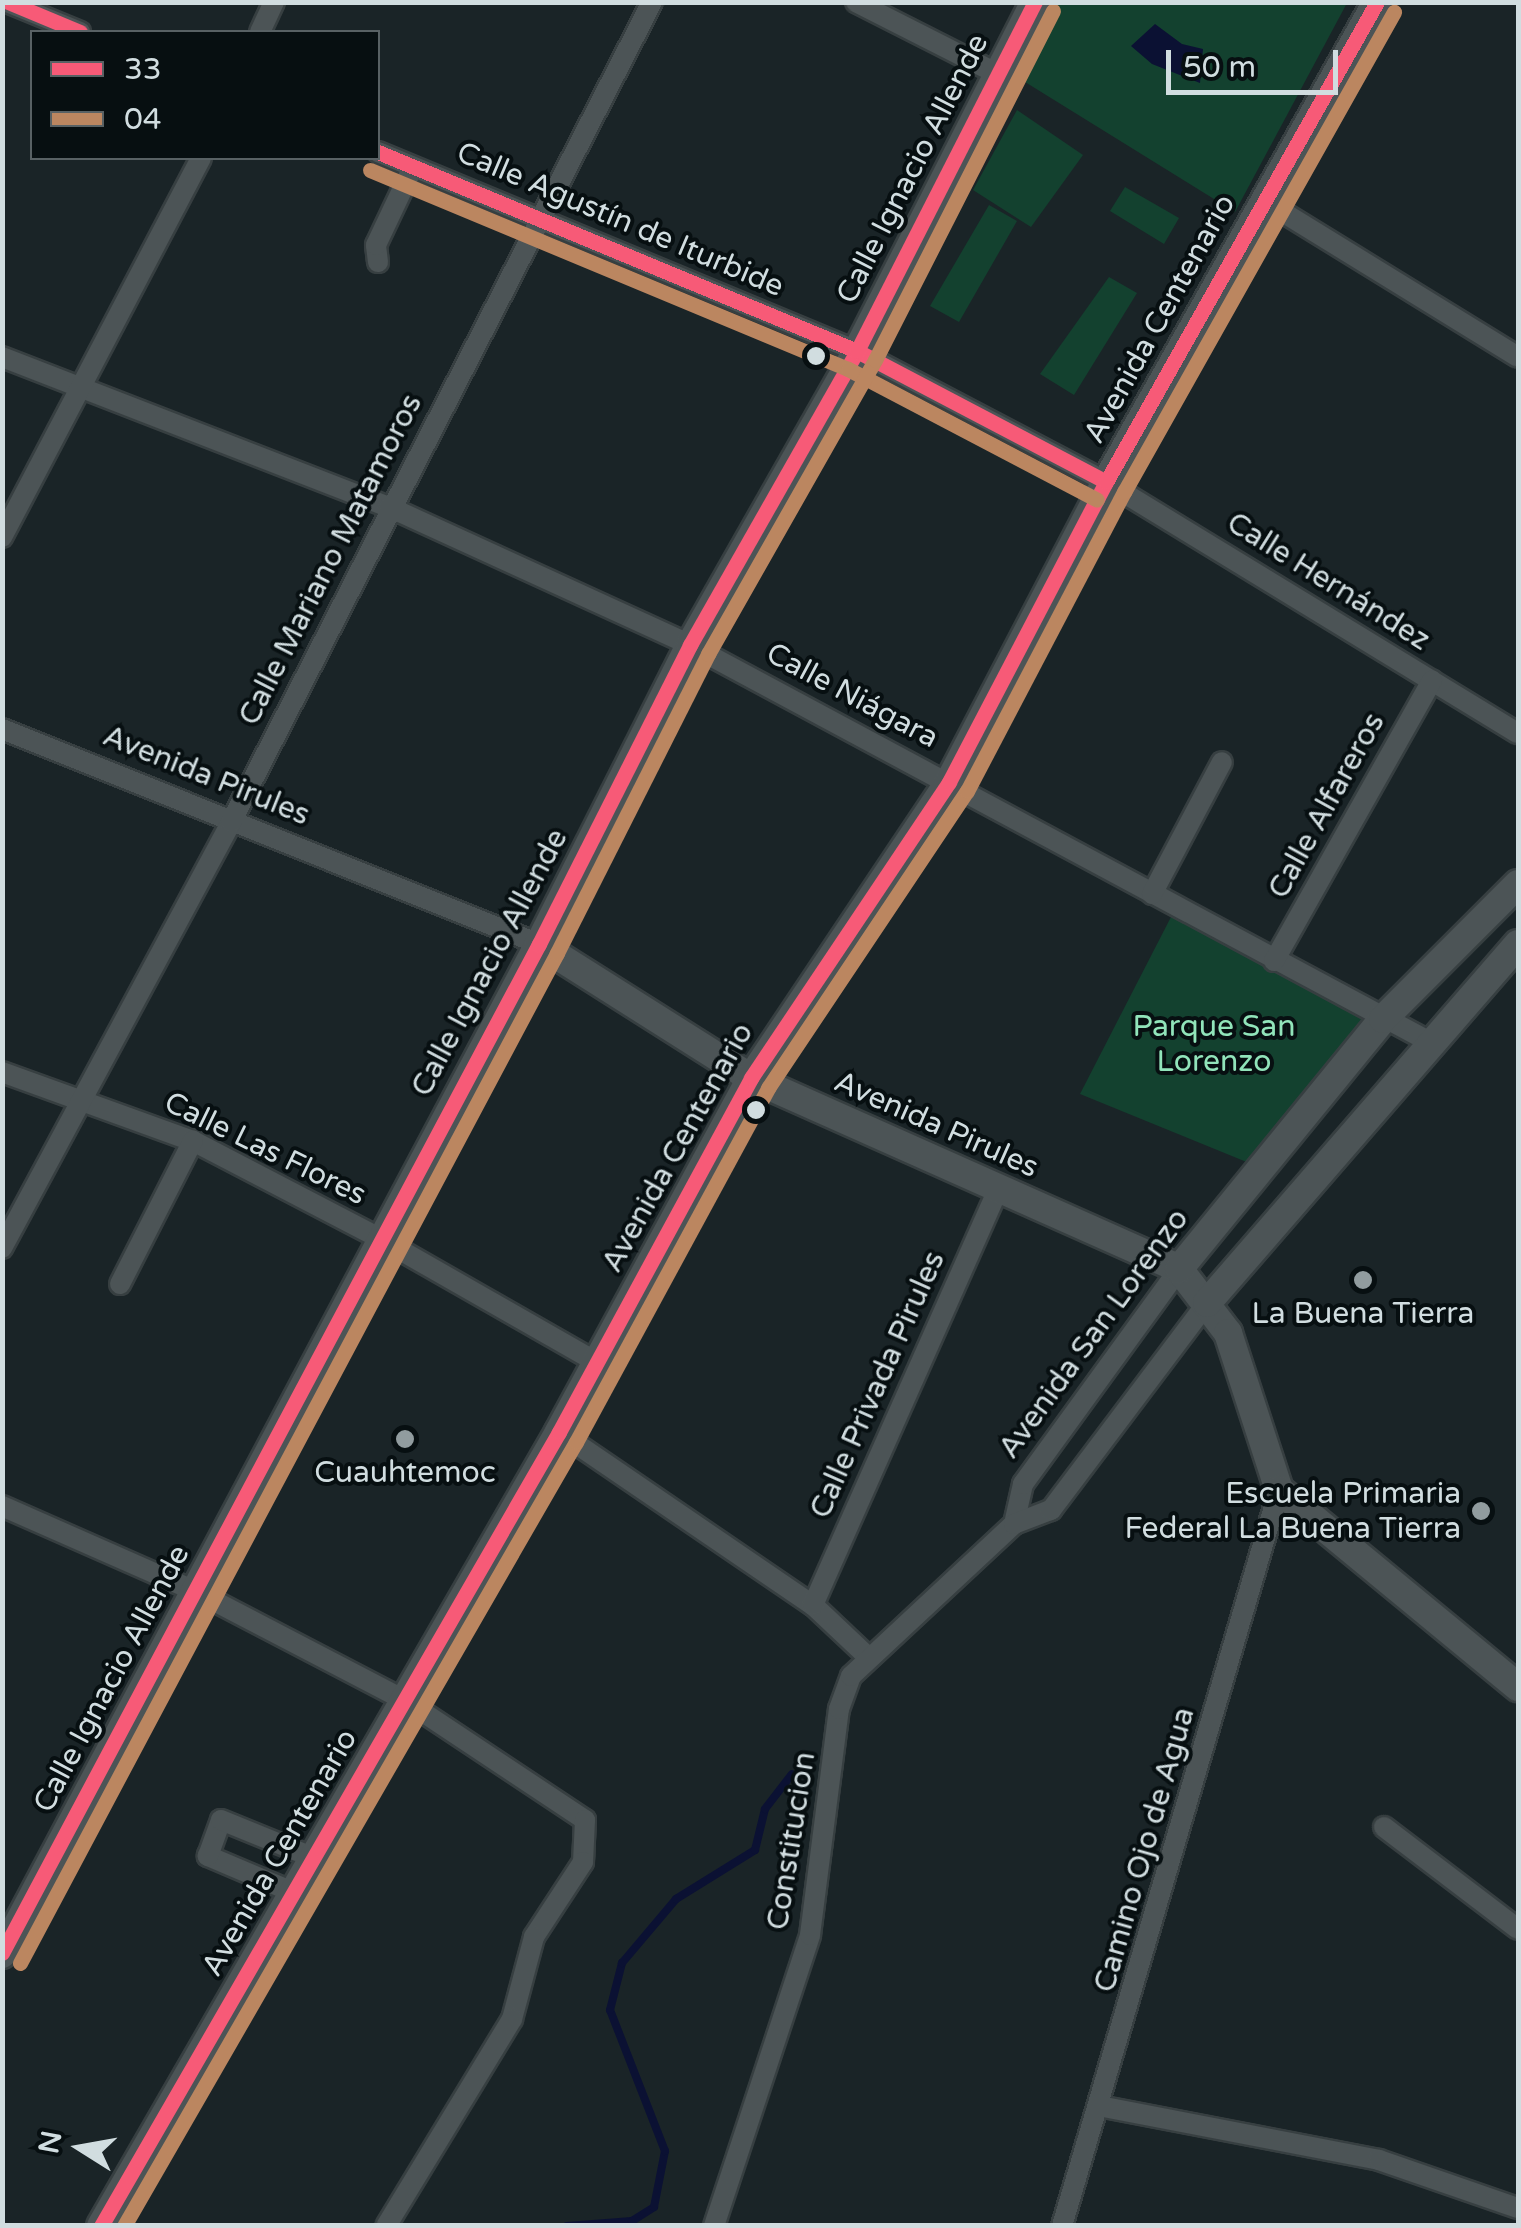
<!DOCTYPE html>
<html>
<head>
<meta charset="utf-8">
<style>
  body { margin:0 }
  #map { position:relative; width:1521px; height:2228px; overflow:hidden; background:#1a2427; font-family:"Varela Round",sans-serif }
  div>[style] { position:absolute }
  .green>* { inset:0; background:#13412f }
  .water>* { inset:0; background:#0b1133 }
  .stream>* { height:8px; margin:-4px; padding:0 4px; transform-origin:4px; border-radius:4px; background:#0b1133 }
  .roads { filter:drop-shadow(2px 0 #373f41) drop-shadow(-2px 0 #373f41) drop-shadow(0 2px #373f41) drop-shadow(0 -2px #373f41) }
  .minor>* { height:20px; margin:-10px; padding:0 10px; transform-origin:10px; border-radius:10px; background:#4c5456 }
  .tertiary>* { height:28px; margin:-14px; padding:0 14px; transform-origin:14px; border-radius:14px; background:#4c5456 }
  .bus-1>* { height:15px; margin:-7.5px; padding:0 7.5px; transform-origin:7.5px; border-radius:7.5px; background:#f75a77 }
  .bus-2>* { height:15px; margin:-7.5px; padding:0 7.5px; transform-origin:7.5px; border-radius:7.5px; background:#bb8660 }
  .dots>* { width:28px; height:28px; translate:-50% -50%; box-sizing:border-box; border:5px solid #070f11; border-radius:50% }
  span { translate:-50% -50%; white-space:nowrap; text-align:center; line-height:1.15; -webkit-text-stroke:8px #070f11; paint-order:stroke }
  .street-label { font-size:30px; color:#d1dde0 }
  .park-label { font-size:30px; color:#91e4ba }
  .poi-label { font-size:30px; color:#d1dde0 }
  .right { translate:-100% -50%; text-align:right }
  .frame { position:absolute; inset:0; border:5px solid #d1dde0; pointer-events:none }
  .legend { position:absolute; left:30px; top:30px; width:350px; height:130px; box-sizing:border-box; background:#070f11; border:2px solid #586164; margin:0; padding:12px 18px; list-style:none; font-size:30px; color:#d1dde0 }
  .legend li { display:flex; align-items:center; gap:20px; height:50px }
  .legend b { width:50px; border:2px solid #586164 }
  .north { position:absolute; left:30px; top:2098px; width:100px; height:100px; -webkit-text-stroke:8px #070f11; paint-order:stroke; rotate:281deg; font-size:28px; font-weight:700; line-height:40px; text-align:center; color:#d1dde0 }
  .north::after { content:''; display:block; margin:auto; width:35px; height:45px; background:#d1dde0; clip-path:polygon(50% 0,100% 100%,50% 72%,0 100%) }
  .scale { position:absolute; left:1166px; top:50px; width:172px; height:45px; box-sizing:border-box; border:5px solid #d1dde0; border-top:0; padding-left:12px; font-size:30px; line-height:35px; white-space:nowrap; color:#d1dde0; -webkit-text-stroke:8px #070f11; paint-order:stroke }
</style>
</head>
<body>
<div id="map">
  <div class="green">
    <div style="clip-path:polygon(1054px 3px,1347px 3px,1235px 212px,1017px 77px)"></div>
    <div style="clip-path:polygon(1017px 110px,1083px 155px,1031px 227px,973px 190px)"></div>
    <div style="clip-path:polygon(1125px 187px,1179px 218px,1164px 244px,1110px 211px)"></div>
    <div style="clip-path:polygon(989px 205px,1017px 221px,959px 322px,930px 306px)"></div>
    <div style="clip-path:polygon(1109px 277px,1137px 293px,1074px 395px,1040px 374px)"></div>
    <div style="clip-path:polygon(1172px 915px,1369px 1022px,1249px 1163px,1080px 1094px)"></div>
  </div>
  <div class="water">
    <div style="clip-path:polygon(1155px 24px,1182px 44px,1203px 49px,1200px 83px,1152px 64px,1131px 46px)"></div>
  </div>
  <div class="stream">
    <div style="left:567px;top:2226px;width:65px;rotate:-4.4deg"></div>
    <div style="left:632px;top:2221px;width:26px;rotate:-32deg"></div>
    <div style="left:654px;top:2207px;width:57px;rotate:-78.9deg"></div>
    <div style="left:665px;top:2151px;width:151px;rotate:-111.3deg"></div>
    <div style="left:610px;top:2010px;width:49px;rotate:-75.7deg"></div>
    <div style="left:622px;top:1963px;width:84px;rotate:-49.8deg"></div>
    <div style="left:676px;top:1899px;width:93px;rotate:-31.8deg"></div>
    <div style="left:755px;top:1850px;width:42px;rotate:-76.3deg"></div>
    <div style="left:765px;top:1809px;width:44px;rotate:-52.4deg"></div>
  </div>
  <div class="roads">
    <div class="minor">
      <div style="left:7px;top:2px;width:79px;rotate:22.3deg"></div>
      <div style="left:856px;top:2px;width:159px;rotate:26.9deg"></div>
      <div style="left:260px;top:32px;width:33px;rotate:-65deg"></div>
      <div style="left:378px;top:152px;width:519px;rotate:22.56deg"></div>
      <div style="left:857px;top:351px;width:281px;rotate:27.7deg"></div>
      <div style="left:1106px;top:482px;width:482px;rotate:31.4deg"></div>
      <div style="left:1263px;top:200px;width:299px;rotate:31.6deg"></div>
      <div style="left:378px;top:262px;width:17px;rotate:-97deg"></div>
      <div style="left:376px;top:245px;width:86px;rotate:-64.6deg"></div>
      <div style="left:2px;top:357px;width:415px;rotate:21.2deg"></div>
      <div style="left:389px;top:507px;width:331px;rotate:24.6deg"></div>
      <div style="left:690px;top:645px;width:840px;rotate:28.21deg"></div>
      <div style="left:2px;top:537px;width:428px;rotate:-62.3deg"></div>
      <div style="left:2px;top:729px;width:578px;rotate:21.82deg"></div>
      <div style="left:1152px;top:894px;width:149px;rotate:-62.1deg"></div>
      <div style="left:1274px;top:961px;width:322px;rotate:-60.6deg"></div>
      <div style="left:2px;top:1072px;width:203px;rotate:19.9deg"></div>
      <div style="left:193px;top:1141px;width:210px;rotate:27.5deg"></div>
      <div style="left:379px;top:1238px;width:250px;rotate:29.7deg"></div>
      <div style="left:2px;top:1248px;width:484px;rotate:-61.7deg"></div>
      <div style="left:231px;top:822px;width:922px;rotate:-62.82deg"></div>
      <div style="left:120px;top:1284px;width:161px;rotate:-63deg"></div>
      <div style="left:559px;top:1432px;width:307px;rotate:34.3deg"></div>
      <div style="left:813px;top:1605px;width:73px;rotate:43.3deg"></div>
      <div style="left:2px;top:1506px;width:211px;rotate:23.8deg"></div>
      <div style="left:195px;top:1591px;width:238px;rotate:27.5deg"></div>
      <div style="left:406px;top:1701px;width:215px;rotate:33.6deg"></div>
      <div style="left:585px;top:1820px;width:42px;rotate:92.7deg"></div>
      <div style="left:583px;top:1862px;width:90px;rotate:123.2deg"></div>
      <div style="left:534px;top:1937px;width:85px;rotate:105deg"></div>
      <div style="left:512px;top:2019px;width:242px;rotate:121.3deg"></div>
      <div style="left:1014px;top:1524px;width:41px;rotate:-77.3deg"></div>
      <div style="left:1023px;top:1484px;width:266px;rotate:-54deg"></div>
      <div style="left:813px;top:1605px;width:455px;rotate:-66deg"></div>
      <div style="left:1384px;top:1827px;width:168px;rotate:37.3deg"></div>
      <div style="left:295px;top:1893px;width:95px;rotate:-157deg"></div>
      <div style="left:208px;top:1856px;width:38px;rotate:-70deg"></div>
      <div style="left:221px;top:1820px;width:100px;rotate:22.2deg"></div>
      <div style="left:1099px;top:2106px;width:285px;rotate:10.9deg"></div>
      <div style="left:1379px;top:2160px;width:147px;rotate:19.1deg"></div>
      <div style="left:714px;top:2226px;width:306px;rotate:-71.7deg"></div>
      <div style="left:810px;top:1935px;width:228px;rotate:-82.7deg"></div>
      <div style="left:839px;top:1709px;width:35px;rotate:-70deg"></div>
      <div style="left:851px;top:1676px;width:223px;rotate:-43deg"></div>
      <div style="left:1014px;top:1524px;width:40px;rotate:-21deg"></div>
      <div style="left:1051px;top:1510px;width:259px;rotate:-53deg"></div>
      <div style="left:1062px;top:2226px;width:767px;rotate:-73.57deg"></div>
    </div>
    <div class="tertiary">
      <div style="left:539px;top:944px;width:251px;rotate:32.3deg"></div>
      <div style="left:751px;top:1078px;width:469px;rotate:24deg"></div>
      <div style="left:1179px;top:1269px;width:81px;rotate:52.6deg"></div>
      <div style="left:1228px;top:1333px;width:165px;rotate:72deg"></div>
      <div style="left:1279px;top:1490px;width:310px;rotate:39.5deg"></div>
      <div style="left:1179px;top:1269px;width:323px;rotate:-50.8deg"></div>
      <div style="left:1383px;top:1019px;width:191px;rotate:-45deg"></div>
      <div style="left:1207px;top:1303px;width:475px;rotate:-49.1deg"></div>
      <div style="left:2px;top:1954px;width:1144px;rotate:-62deg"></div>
      <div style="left:539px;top:944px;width:335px;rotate:-63.2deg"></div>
      <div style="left:690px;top:645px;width:338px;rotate:-60.4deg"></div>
      <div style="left:857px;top:351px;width:392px;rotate:-63deg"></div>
      <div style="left:101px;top:2226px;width:917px;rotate:-60.02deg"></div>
      <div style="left:559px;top:1432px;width:403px;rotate:-61.5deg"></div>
      <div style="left:751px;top:1078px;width:356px;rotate:-56.2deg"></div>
      <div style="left:949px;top:782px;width:339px;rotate:-62.4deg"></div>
      <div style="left:1106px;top:482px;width:551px;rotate:-60.55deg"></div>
    </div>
  </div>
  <div class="bus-1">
    <div style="left:8px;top:2px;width:78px;rotate:22.6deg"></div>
    <div style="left:378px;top:152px;width:519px;rotate:22.56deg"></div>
    <div style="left:857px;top:351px;width:281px;rotate:27.7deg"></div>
    <div style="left:2px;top:1953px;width:1143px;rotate:-61.98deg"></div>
    <div style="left:539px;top:944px;width:335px;rotate:-63.2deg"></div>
    <div style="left:690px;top:645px;width:338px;rotate:-60.4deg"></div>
    <div style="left:857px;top:351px;width:392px;rotate:-63deg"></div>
    <div style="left:101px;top:2226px;width:917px;rotate:-60.02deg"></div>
    <div style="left:559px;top:1432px;width:403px;rotate:-61.5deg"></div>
    <div style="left:751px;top:1078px;width:356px;rotate:-56.2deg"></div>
    <div style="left:949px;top:782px;width:339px;rotate:-62.4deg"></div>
    <div style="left:1106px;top:482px;width:551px;rotate:-60.55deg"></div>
  </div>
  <div class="bus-2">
    <div style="left:370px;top:170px;width:518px;rotate:22.6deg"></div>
    <div style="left:848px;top:369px;width:281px;rotate:27.7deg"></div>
    <div style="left:20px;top:1963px;width:1144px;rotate:-62deg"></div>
    <div style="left:557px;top:953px;width:335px;rotate:-63.2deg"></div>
    <div style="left:708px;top:654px;width:338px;rotate:-60.4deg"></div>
    <div style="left:875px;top:360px;width:392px;rotate:-63deg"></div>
    <div style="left:124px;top:2226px;width:905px;rotate:-60.04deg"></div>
    <div style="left:576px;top:1442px;width:403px;rotate:-61.5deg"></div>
    <div style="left:768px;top:1088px;width:358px;rotate:-56.2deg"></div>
    <div style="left:967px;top:791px;width:338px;rotate:-62.3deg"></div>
    <div style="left:1124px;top:492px;width:551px;rotate:-60.64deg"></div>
  </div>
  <div class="dots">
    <div style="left:816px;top:356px;background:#d1dde0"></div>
    <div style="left:756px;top:1110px;background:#d1dde0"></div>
    <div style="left:1363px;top:1280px;background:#919c9f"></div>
    <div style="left:405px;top:1439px;background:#919c9f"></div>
    <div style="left:1481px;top:1511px;background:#919c9f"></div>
  </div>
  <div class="street-label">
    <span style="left:913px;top:169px;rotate:-63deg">Calle Ignacio Allende</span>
    <span style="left:620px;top:220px;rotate:23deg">Calle Agustín de Iturbide</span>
    <span style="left:1160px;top:319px;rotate:-61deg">Avenida Centenario</span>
    <span style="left:331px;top:560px;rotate:-63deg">Calle Mariano Matamoros</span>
    <span style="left:1328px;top:582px;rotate:32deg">Calle Hernández</span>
    <span style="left:852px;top:696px;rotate:28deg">Calle Niágara</span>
    <span style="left:206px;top:776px;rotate:22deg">Avenida Pirules</span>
    <span style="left:1327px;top:806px;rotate:-61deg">Calle Alfareros</span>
    <span style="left:490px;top:963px;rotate:-62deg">Calle Ignacio Allende</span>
    <span style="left:936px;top:1125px;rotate:24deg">Avenida Pirules</span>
    <span style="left:678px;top:1148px;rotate:-61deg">Avenida Centenario</span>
    <span style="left:265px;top:1149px;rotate:26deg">Calle Las Flores</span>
    <span style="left:1094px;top:1334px;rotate:-54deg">Avenida San Lorenzo</span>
    <span style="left:878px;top:1385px;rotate:-66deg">Calle Privada Pirules</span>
    <span style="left:112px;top:1679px;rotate:-62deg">Calle Ignacio Allende</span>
    <span style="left:792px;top:1841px;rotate:-81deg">Constitucion</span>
    <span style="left:1145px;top:1850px;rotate:-74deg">Camino Ojo de Agua</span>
    <span style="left:280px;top:1853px;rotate:-60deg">Avenida Centenario</span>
  </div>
  <div class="park-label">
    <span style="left:1214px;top:1044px">Parque San<br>Lorenzo</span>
  </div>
  <div class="poi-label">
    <span style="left:1363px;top:1314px">La Buena Tierra</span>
    <span style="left:405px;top:1473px">Cuauhtemoc</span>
    <span class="right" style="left:1461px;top:1511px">Escuela Primaria<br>Federal La Buena Tierra</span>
  </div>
  <div class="frame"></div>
  <ul class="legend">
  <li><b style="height:12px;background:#f75a77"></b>33</li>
  <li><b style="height:12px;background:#bb8660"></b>04</li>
  </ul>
  <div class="north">N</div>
  <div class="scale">50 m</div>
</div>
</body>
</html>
